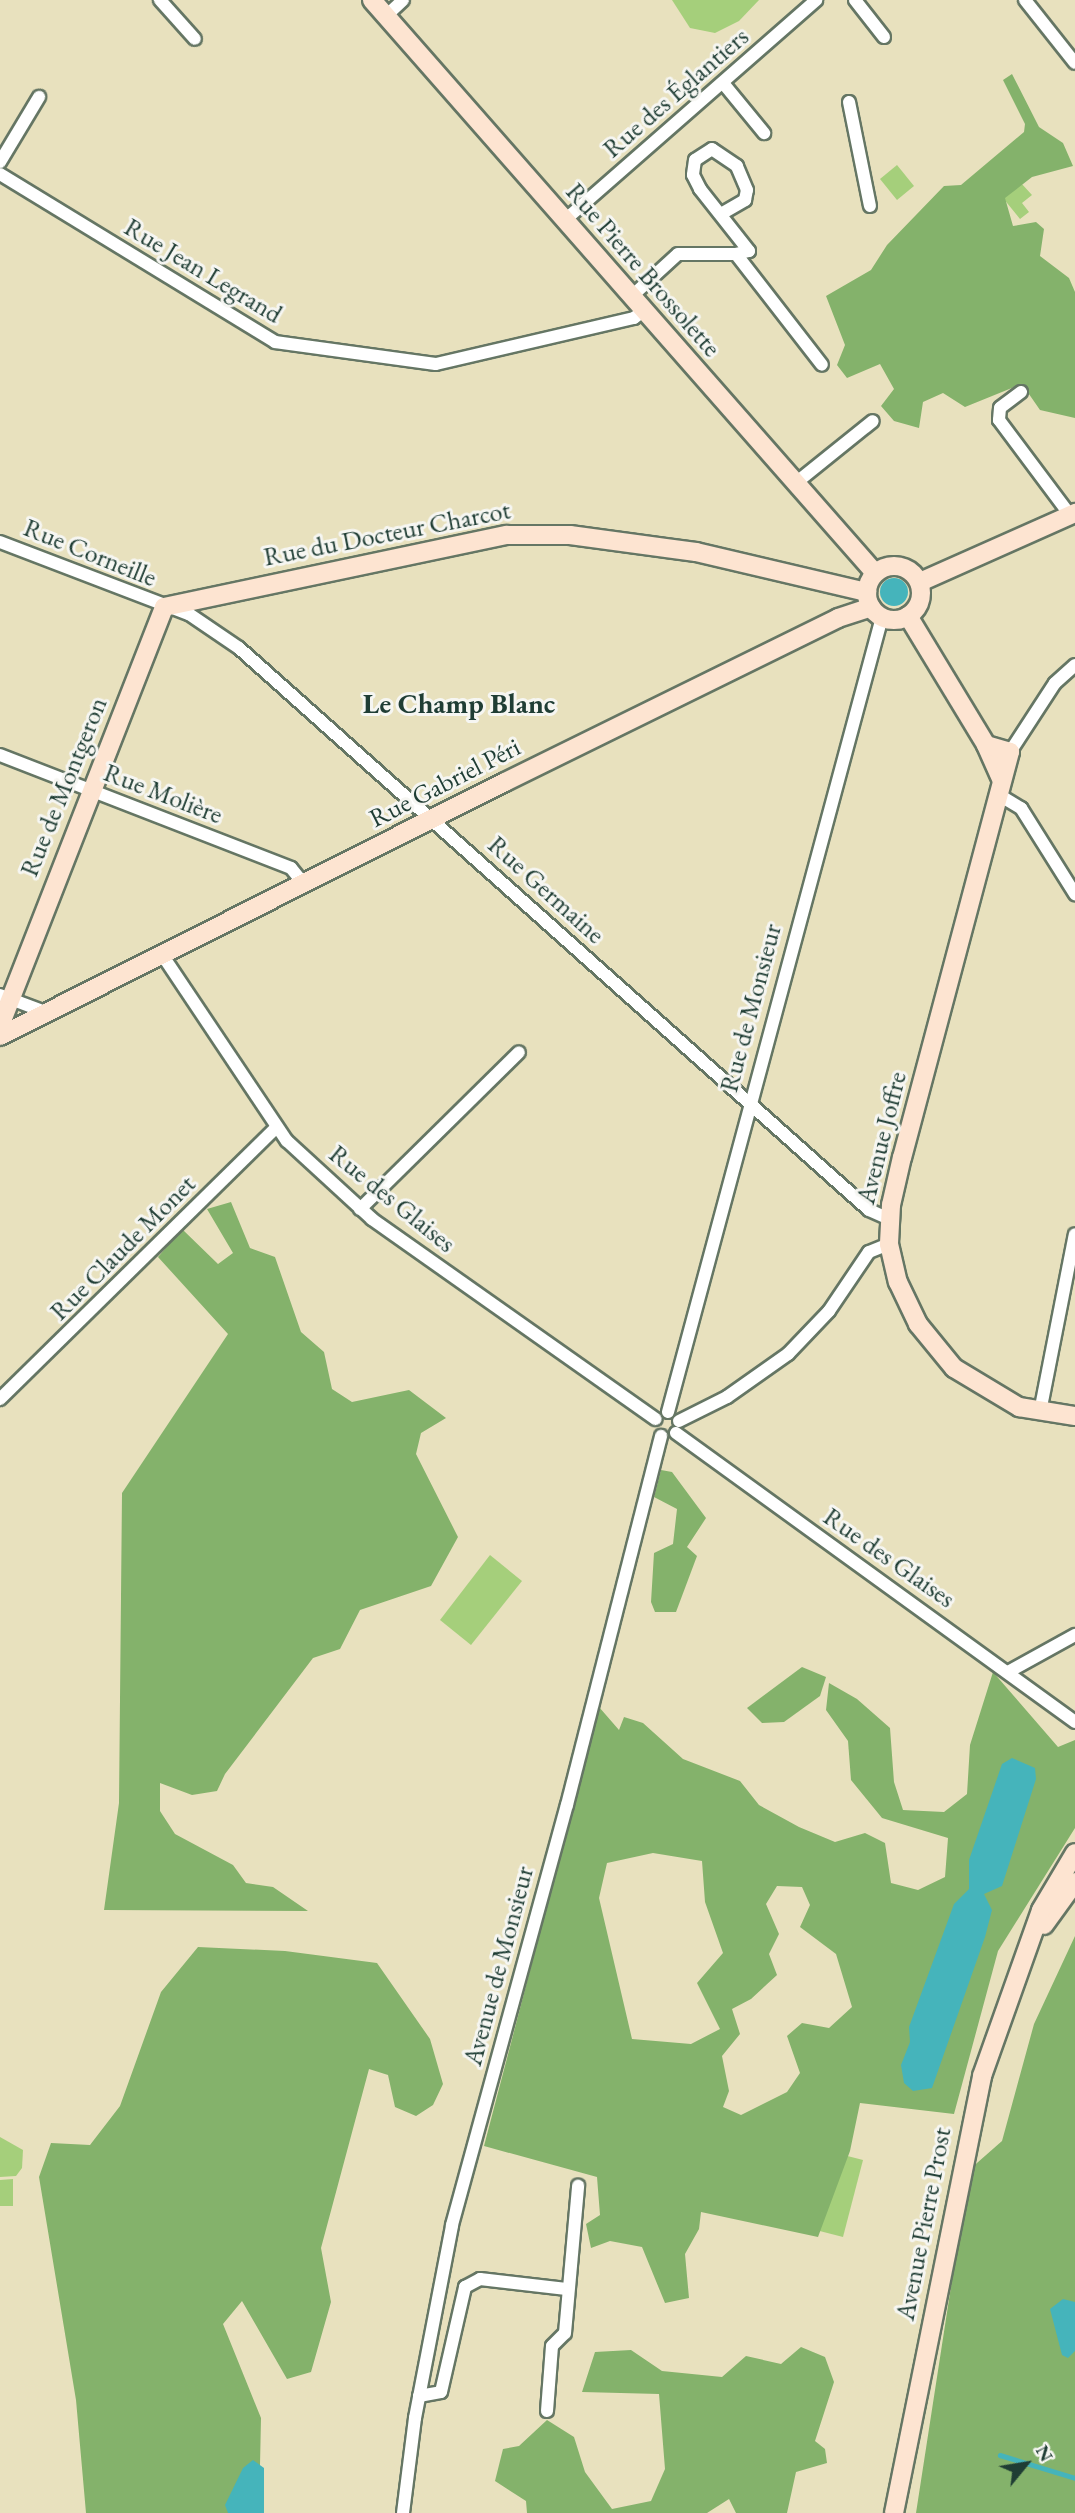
<!DOCTYPE html>
<html>
<head>
<meta charset="utf-8">
<style>
  body { margin:0 }
  #map { position:relative; width:1075px; height:2513px; overflow:hidden; background:#e8e1be; font-family:"EB Garamond",serif }
  div>[style] { position:absolute }
  .green>* { inset:0; background:#a5cf7b }
  .forest>* { inset:0; background:#84b26b }
  .water>* { inset:0; background:#45b4bb }
  .round { border-radius:50% }
  .stream>* { height:4.5px; margin:-2.25px; padding:0 2.25px; transform-origin:2.25px; border-radius:2.25px; background:#45b4bb }
  .roads { filter:drop-shadow(2px 0 #657664) drop-shadow(-2px 0 #657664) drop-shadow(0 2px #657664) drop-shadow(0 -2px #657664) }
  .street>* { height:12px; margin:-6px; padding:0 6px; transform-origin:6px; border-radius:6px; background:#fff }
  .secondary>* { height:18px; margin:-9px; padding:0 9px; transform-origin:9px; border-radius:9px; background:#fde4d1 }
  .secondary>.ring { margin:-9px; padding:0; box-sizing:content-box; background:none; border:18px solid #fde4d1; border-radius:50% }
  span { translate:-50% -50%; white-space:nowrap; text-align:center; line-height:1.15; -webkit-text-stroke:6px #f6f6f2; paint-order:stroke }
  .street-label { font-size:26px; color:#1f3d34 }
  .neighbourhood-label { font-size:28px; color:#1f3d34; font-weight:700 }
  .north { position:absolute; left:991px; top:2429px; width:70px; height:70px; -webkit-text-stroke:5px #f6f6f2; paint-order:stroke; rotate:60deg; font-size:19px; font-weight:700; line-height:28px; text-align:center; color:#1f3d34 }
  .north::after { content:''; display:block; margin:auto; width:24px; height:32px; background:#1f3d34; clip-path:polygon(50% 0,100% 100%,50% 72%,0 100%) }
</style>
</head>
<body>
<div id="map">
  <div class="green">
    <div style="clip-path:polygon(672px 0,759px 0,739px 21px,715px 33px,690px 28px)"></div>
    <div style="clip-path:polygon(897px 165px,914px 186px,897px 200px,880px 179px)"></div>
    <div style="clip-path:polygon(1021px 183px,1032px 195px,1022px 203px,1029px 212px,1020px 219px,1003px 198px)"></div>
    <div style="clip-path:polygon(490px 1555px,522px 1581px,471px 1645px,440px 1620px)"></div>
    <div style="clip-path:polygon(0 2137px,23px 2150px,22px 2168px,16px 2176px,0 2177px)"></div>
    <div style="clip-path:polygon(828px 2151px,863px 2160px,843px 2237px,808px 2228px)"></div>
    <div style="clip-path:polygon(13px 2179px,13px 2206px,0 2206px,0 2180px)"></div>
  </div>
  <div class="forest">
    <div style="clip-path:polygon(1012px 74px,1039px 127px,1063px 143px,1073px 166px,1032px 177px,1005px 198px,1013px 226px,1036px 222px,1044px 229px,1040px 256px,1069px 278px,1075px 292px,1075px 418px,1040px 410px,1022px 384px,965px 407px,943px 393px,923px 402px,919px 428px,894px 421px,881px 406px,894px 389px,880px 364px,847px 378px,837px 365px,845px 345px,826px 296px,871px 270px,887px 245px,944px 186px,961px 185px,1024px 132px,1025px 124px,1003px 80px)"></div>
    <div style="clip-path:polygon(231px 1202px,250px 1248px,275px 1257px,301px 1332px,324px 1352px,332px 1389px,352px 1402px,409px 1390px,446px 1418px,421px 1433px,416px 1454px,458px 1537px,431px 1586px,360px 1610px,340px 1649px,313px 1658px,225px 1774px,217px 1791px,192px 1795px,160px 1783px,160px 1811px,175px 1834px,233px 1865px,246px 1883px,273px 1887px,308px 1911px,104px 1910px,119px 1803px,122px 1493px,228px 1334px,158px 1257px,182px 1229px,218px 1264px,233px 1253px,207px 1209px)"></div>
    <div style="clip-path:polygon(661px 1470px,672px 1472px,706px 1518px,687px 1547px,697px 1556px,676px 1612px,655px 1612px,651px 1602px,654px 1553px,673px 1544px,677px 1509px,654px 1497px)"></div>
    <div style="clip-path:polygon(802px 1667px,826px 1677px,820px 1696px,784px 1722px,762px 1723px,747px 1708px)"></div>
    <div style="clip-path:polygon(evenodd,993px 1672px,1058px 1747px,1075px 1740px,1075px 1828px,998px 1951px,954px 2114px,860px 2103px,850px 2151px,818px 2237px,701px 2212px,699px 2229px,685px 2254px,689px 2298px,665px 2303px,642px 2247px,610px 2241px,591px 2248px,586px 2224px,600px 2215px,597px 2177px,484px 2146px,599px 1707px,619px 1730px,624px 1717px,643px 1723px,683px 1759px,740px 1781px,759px 1805px,799px 1827px,835px 1842px,865px 1833px,885px 1843px,891px 1883px,918px 1890px,945px 1877px,948px 1838px,882px 1818px,851px 1780px,848px 1741px,826px 1710px,829px 1683px,857px 1699px,890px 1728px,894px 1782px,903px 1810px,944px 1812px,967px 1794px,970px 1745px,993px 1672px,653px 1853px,702px 1861px,705px 1902px,723px 1953px,697px 1983px,720px 2029px,691px 2044px,632px 2039px,599px 1898px,607px 1863px,653px 1853px,993px 1672px,777px 1886px,802px 1887px,810px 1905px,800px 1927px,836px 1954px,852px 2007px,829px 2028px,802px 2023px,787px 2036px,800px 2073px,787px 2092px,741px 2115px,723px 2107px,729px 2091px,722px 2056px,740px 2034px,732px 2009px,751px 1999px,777px 1975px,769px 1954px,779px 1934px,766px 1904px,777px 1886px)"></div>
    <div style="clip-path:polygon(1075px 1936px,1075px 2513px,916px 2513px,969px 2170px,1002px 2141px,1034px 2024px)"></div>
    <div style="clip-path:polygon(198px 1947px,285px 1951px,377px 1963px,430px 2039px,443px 2084px,433px 2105px,416px 2116px,395px 2107px,388px 2075px,369px 2069px,321px 2248px,331px 2302px,311px 2372px,287px 2379px,242px 2301px,223px 2324px,261px 2418px,259px 2513px,86px 2513px,76px 2400px,39px 2177px,51px 2143px,90px 2145px,120px 2106px,161px 1992px)"></div>
    <div style="clip-path:polygon(801px 2347px,825px 2357px,834px 2382px,815px 2441px,825px 2449px,827px 2463px,796px 2472px,787px 2513px,736px 2513px,729px 2499px,707px 2513px,527px 2513px,526px 2501px,495px 2481px,503px 2449px,519px 2446px,547px 2420px,574px 2437px,585px 2472px,612px 2509px,651px 2501px,665px 2469px,659px 2394px,582px 2392px,595px 2352px,631px 2350px,662px 2371px,722px 2377px,746px 2356px,781px 2364px)"></div>
  </div>
  <div class="water">
    <div class="round" style="left:880px;top:578px;width:28px;height:28px"></div>
    <div style="clip-path:polygon(1012px 1758px,1035px 1768px,1036px 1779px,1002px 1886px,984px 1894px,992px 1910px,985px 1937px,932px 2088px,913px 2091px,904px 2083px,901px 2065px,910px 2042px,909px 2027px,954px 1904px,969px 1889px,969px 1860px,1002px 1764px)"></div>
    <div style="clip-path:polygon(1063px 2299px,1075px 2302px,1075px 2351px,1068px 2358px,1062px 2355px,1050px 2309px)"></div>
    <div style="clip-path:polygon(253px 2460px,264px 2468px,264px 2513px,228px 2513px,225px 2505px,243px 2468px)"></div>
  </div>
  <div class="stream">
    <div style="left:1000px;top:2455px;width:78px;rotate:17deg"></div>
  </div>
  <div class="roads">
    <div class="street">
      <div style="left:160px;top:0;width:52px;rotate:48.1deg"></div>
      <div style="left:855px;top:0;width:47px;rotate:51.9deg"></div>
      <div style="left:1025px;top:0;width:80px;rotate:51.6deg"></div>
      <div style="left:386px;top:16px;width:23px;rotate:-43deg"></div>
      <div style="left:723px;top:83px;width:65px;rotate:50.6deg"></div>
      <div style="left:849px;top:102px;width:106px;rotate:78.6deg"></div>
      <div style="left:0;top:162px;width:76px;rotate:-59deg"></div>
      <div style="left:0;top:174px;width:322px;rotate:31.4deg"></div>
      <div style="left:275px;top:342px;width:162px;rotate:7.8deg"></div>
      <div style="left:436px;top:364px;width:203px;rotate:-13.1deg"></div>
      <div style="left:634px;top:318px;width:11px;rotate:-38deg"></div>
      <div style="left:721px;top:214px;width:28px;rotate:-30deg"></div>
      <div style="left:745px;top:200px;width:10px;rotate:-79deg"></div>
      <div style="left:747px;top:190px;width:26px;rotate:-113deg"></div>
      <div style="left:737px;top:166px;width:30px;rotate:-146deg"></div>
      <div style="left:712px;top:149px;width:20px;rotate:147deg"></div>
      <div style="left:695px;top:160px;width:15px;rotate:98deg"></div>
      <div style="left:693px;top:175px;width:16px;rotate:63deg"></div>
      <div style="left:700px;top:189px;width:79px;rotate:51.7deg"></div>
      <div style="left:749px;top:251px;width:13px;rotate:167deg"></div>
      <div style="left:565px;top:220px;width:334px;rotate:-41.2deg"></div>
      <div style="left:632px;top:296px;width:62px;rotate:-42.4deg"></div>
      <div style="left:678px;top:254px;width:58px"></div>
      <div style="left:736px;top:254px;width:140px;rotate:52.2deg"></div>
      <div style="left:1021px;top:392px;width:26px;rotate:143deg"></div>
      <div style="left:1000px;top:408px;width:12px;rotate:95deg"></div>
      <div style="left:999px;top:420px;width:119px;rotate:53.2deg"></div>
      <div style="left:797px;top:482px;width:97px;rotate:-38.8deg"></div>
      <div style="left:0;top:542px;width:202px;rotate:20.9deg"></div>
      <div style="left:189px;top:614px;width:60px;rotate:34.2deg"></div>
      <div style="left:239px;top:648px;width:844px;rotate:41.73deg"></div>
      <div style="left:869px;top:1210px;width:22px;rotate:24deg"></div>
      <div style="left:1010px;top:752px;width:82px;rotate:-56.9deg"></div>
      <div style="left:1055px;top:683px;width:27px;rotate:-42deg"></div>
      <div style="left:0;top:755px;width:312px;rotate:21.2deg"></div>
      <div style="left:291px;top:868px;width:19px;rotate:51deg"></div>
      <div style="left:999px;top:795px;width:26px;rotate:31deg"></div>
      <div style="left:1021px;top:808px;width:102px;rotate:57.9deg"></div>
      <div style="left:161px;top:953px;width:226px;rotate:56.2deg"></div>
      <div style="left:287px;top:1141px;width:115px;rotate:42.5deg"></div>
      <div style="left:372px;top:1219px;width:347px;rotate:35.2deg"></div>
      <div style="left:0;top:995px;width:48px;rotate:20.7deg"></div>
      <div style="left:360px;top:1209px;width:223px;rotate:-44.6deg"></div>
      <div style="left:0;top:1399px;width:388px;rotate:-44.5deg"></div>
      <div style="left:668px;top:1412px;width:823px;rotate:-74.93deg"></div>
      <div style="left:1040px;top:1412px;width:181px;rotate:-78.9deg"></div>
      <div style="left:679px;top:1421px;width:54px;rotate:-26.6deg"></div>
      <div style="left:727px;top:1397px;width:75px;rotate:-35.2deg"></div>
      <div style="left:788px;top:1354px;width:59px;rotate:-46.4deg"></div>
      <div style="left:829px;top:1311px;width:71px;rotate:-55.9deg"></div>
      <div style="left:869px;top:1252px;width:22px;rotate:-22deg"></div>
      <div style="left:676px;top:1433px;width:493px;rotate:35.9deg"></div>
      <div style="left:1008px;top:1672px;width:77px;rotate:-28.9deg"></div>
      <div style="left:419px;top:2396px;width:22px;rotate:-10deg"></div>
      <div style="left:441px;top:2392px;width:108px;rotate:-77.1deg"></div>
      <div style="left:465px;top:2287px;width:17px;rotate:-28deg"></div>
      <div style="left:480px;top:2279px;width:87px;rotate:6.6deg"></div>
      <div style="left:547px;top:2411px;width:65px;rotate:-85.6deg"></div>
      <div style="left:552px;top:2346px;width:18px;rotate:-45deg"></div>
      <div style="left:565px;top:2333px;width:148px;rotate:-84.9deg"></div>
      <div style="left:403px;top:2513px;width:96px;rotate:-82.8deg"></div>
      <div style="left:415px;top:2418px;width:197px;rotate:-79.1deg"></div>
      <div style="left:452px;top:2225px;width:435px;rotate:-74.7deg"></div>
      <div style="left:567px;top:1805px;width:381px;rotate:-75.7deg"></div>
    </div>
    <div class="secondary">
      <div style="left:372px;top:0;width:762px;rotate:48.72deg"></div>
      <div class="ring" style="left:867px;top:566px;width:36px;height:36px"></div>
      <div style="left:920px;top:582px;width:170px;rotate:-24deg"></div>
      <div style="left:908px;top:616px;width:151px;rotate:58.8deg"></div>
      <div style="left:986px;top:745px;width:37px;rotate:66deg"></div>
      <div style="left:986px;top:745px;width:25px;rotate:16deg"></div>
      <div style="left:1010px;top:752px;width:419px;rotate:104.9deg"></div>
      <div style="left:902px;top:1157px;width:49px;rotate:102.9deg"></div>
      <div style="left:891px;top:1205px;width:39px;rotate:93deg"></div>
      <div style="left:889px;top:1244px;width:39px;rotate:77deg"></div>
      <div style="left:898px;top:1282px;width:47px;rotate:64.5deg"></div>
      <div style="left:918px;top:1324px;width:57px;rotate:50.7deg"></div>
      <div style="left:954px;top:1368px;width:76px;rotate:31deg"></div>
      <div style="left:1019px;top:1407px;width:57px;rotate:9.1deg"></div>
      <div style="left:0;top:1026px;width:450px;rotate:-68.6deg"></div>
      <div style="left:164px;top:607px;width:350px;rotate:-11.9deg"></div>
      <div style="left:507px;top:535px;width:63px"></div>
      <div style="left:570px;top:535px;width:127px;rotate:7.7deg"></div>
      <div style="left:696px;top:552px;width:176px;rotate:13.2deg"></div>
      <div style="left:0;top:1036px;width:565px;rotate:-26.7deg"></div>
      <div style="left:505px;top:782px;width:371px;rotate:-26.2deg"></div>
      <div style="left:838px;top:618px;width:35px;rotate:-18deg"></div>
      <div style="left:1044px;top:1925px;width:53px;rotate:-54.2deg"></div>
      <div style="left:894px;top:2513px;width:446px;rotate:-78.6deg"></div>
      <div style="left:982px;top:2076px;width:176px;rotate:-70.4deg"></div>
      <div style="left:1041px;top:1910px;width:66px;rotate:-59.2deg"></div>
    </div>
  </div>
  <div class="street-label">
    <span style="left:676px;top:93px;rotate:-41deg">Rue des Églantiers</span>
    <span style="left:643px;top:270px;rotate:49deg">Rue Pierre Brossolette</span>
    <span style="left:203px;top:271px;rotate:31deg">Rue Jean Legrand</span>
    <span style="left:387px;top:534px;rotate:-11deg">Rue du Docteur Charcot</span>
    <span style="left:90px;top:553px;rotate:22deg">Rue Corneille</span>
    <span style="left:445px;top:783px;rotate:-27deg">Rue Gabriel Péri</span>
    <span style="left:64px;top:787px;rotate:-68deg">Rue de Montgeron</span>
    <span style="left:163px;top:794px;rotate:21deg">Rue Molière</span>
    <span style="left:546px;top:890px;rotate:42deg">Rue Germaine</span>
    <span style="left:751px;top:1008px;rotate:-75deg">Rue de Monsieur</span>
    <span style="left:882px;top:1138px;rotate:-76deg">Avenue Joffre</span>
    <span style="left:392px;top:1199px;rotate:39deg">Rue des Glaises</span>
    <span style="left:123px;top:1248px;rotate:-45deg">Rue Claude Monet</span>
    <span style="left:889px;top:1558px;rotate:35deg">Rue des Glaises</span>
    <span style="left:499px;top:1966px;rotate:-75deg">Avenue de Monsieur</span>
    <span style="left:924px;top:2224px;rotate:-79deg">Avenue Pierre Prost</span>
  </div>
  <div class="neighbourhood-label">
    <span style="left:459px;top:703px">Le Champ Blanc</span>
  </div>
  <div class="north">N</div>
</div>
</body>
</html>
